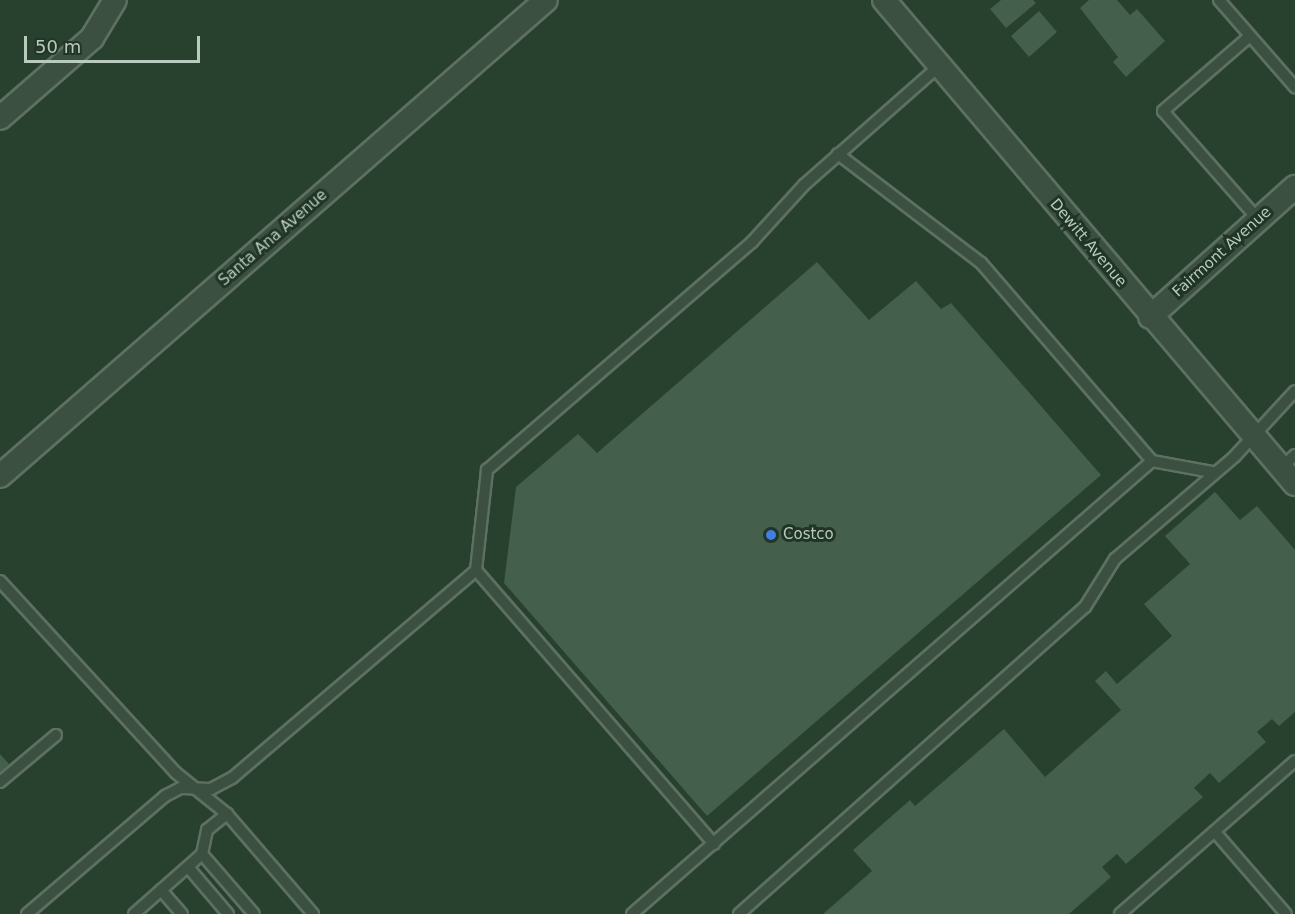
<!DOCTYPE html>
<html>
<head>
<meta charset="utf-8">
<style>
  body { margin:0 }
  #map { position:relative; width:1295px; height:914px; overflow:hidden; background:#28402e; font-family:"DejaVu Sans",sans-serif }
  div>[style] { position:absolute }
  .building>* { inset:0; background:#445f4c }
  .roads { filter:drop-shadow(2px 0 #5d7062) drop-shadow(-2px 0 #5d7062) drop-shadow(0 2px #5d7062) drop-shadow(0 -2px #5d7062) }
  .lane>* { height:10px; margin:-5px; padding:0 5px; transform-origin:5px; border-radius:5px; background:#3c5041 }
  .street>* { height:22px; margin:-11px; padding:0 11px; transform-origin:11px; border-radius:11px; background:#3c5041 }
  .dots>* { width:16px; height:16px; translate:-50% -50%; box-sizing:border-box; border:3px solid #213526; border-radius:50% }
  span { translate:-50% -50%; white-space:nowrap; text-align:center; line-height:1.15; -webkit-text-stroke:6px #213526; paint-order:stroke }
  .street-label { font-size:15px; color:#b9cabe }
  .poi-label { font-size:15px; color:#b9cabe }
  .left { translate:0 -50%; text-align:left }
  .scale { position:absolute; left:24px; top:36px; width:176px; height:27px; box-sizing:border-box; border:3px solid #b9cabe; border-top:0; padding-left:8px; font-size:18px; line-height:21px; white-space:nowrap; color:#b9cabe; -webkit-text-stroke:4px #213526; paint-order:stroke }
</style>
</head>
<body>
<div id="map">
  <div class="building">
    <div style="clip-path:polygon(1001px 0,1033px 0,1036px 3px,1006px 28px,990px 9px)"></div>
    <div style="clip-path:polygon(1089px 0,1117px 0,1130px 15px,1137px 9px,1165px 41px,1126px 77px,1113px 62px,1118px 57px,1080px 8px)"></div>
    <div style="clip-path:polygon(1039px 11px,1057px 32px,1029px 57px,1011px 36px)"></div>
    <div style="clip-path:polygon(817px 262px,869px 320px,916px 281px,941px 309px,951px 303px,1101px 475px,707px 816px,504px 583px,516px 487px,578px 434px,597px 453px)"></div>
    <div style="clip-path:polygon(1215px 492px,1240px 520px,1257px 506px,1295px 550px,1295px 712px,1279px 726px,1272px 719px,1257px 732px,1266px 742px,1219px 783px,1210px 773px,1194px 788px,1203px 797px,1126px 864px,1117px 854px,1102px 867px,1111px 877px,1069px 914px,823px 914px,872px 871px,853px 850px,910px 800px,915px 806px,1004px 729px,1045px 777px,1121px 710px,1095px 681px,1106px 671px,1117px 684px,1172px 636px,1144px 604px,1190px 564px,1165px 536px)"></div>
    <div style="clip-path:polygon(0 754px,9px 764px,0 772px)"></div>
  </div>
  <div class="roads">
    <div class="lane">
      <div style="left:1219px;top:0;width:116px;rotate:48.9deg"></div>
      <div style="left:1250px;top:36px;width:115px;rotate:139.2deg"></div>
      <div style="left:1163px;top:111px;width:144px;rotate:48.7deg"></div>
      <div style="left:1152px;top:461px;width:61px;rotate:10.4deg"></div>
      <div style="left:1281px;top:468px;width:19px;rotate:-43deg"></div>
      <div style="left:0;top:581px;width:260px;rotate:47.5deg"></div>
      <div style="left:176px;top:773px;width:65px;rotate:38.8deg"></div>
      <div style="left:227px;top:814px;width:132px;rotate:49.3deg"></div>
      <div style="left:0;top:782px;width:73px;rotate:-40deg"></div>
      <div style="left:1215px;top:832px;width:108px;rotate:49.1deg"></div>
      <div style="left:714px;top:844px;width:363px;rotate:-131deg"></div>
      <div style="left:476px;top:570px;width:101px;rotate:-83.7deg"></div>
      <div style="left:487px;top:470px;width:350px;rotate:-40.7deg"></div>
      <div style="left:752px;top:242px;width:77px;rotate:-47.6deg"></div>
      <div style="left:804px;top:185px;width:180px;rotate:-41.4deg"></div>
      <div style="left:202px;top:854px;width:79px;rotate:49.1deg"></div>
      <div style="left:188px;top:867px;width:62px;rotate:49.6deg"></div>
      <div style="left:161px;top:890px;width:32px;rotate:49deg"></div>
      <div style="left:27px;top:914px;width:182px;rotate:-40.5deg"></div>
      <div style="left:165px;top:796px;width:18px;rotate:-27deg"></div>
      <div style="left:181px;top:788px;width:30px;rotate:2deg"></div>
      <div style="left:211px;top:789px;width:24px;rotate:-28deg"></div>
      <div style="left:232px;top:778px;width:321px;rotate:-40.4deg"></div>
      <div style="left:134px;top:914px;width:91px;rotate:-41.4deg"></div>
      <div style="left:202px;top:854px;width:25px;rotate:-78deg"></div>
      <div style="left:207px;top:830px;width:26px;rotate:-39deg"></div>
      <div style="left:632px;top:914px;width:690px;rotate:-41.06deg"></div>
      <div style="left:1152px;top:461px;width:262px;rotate:-130.8deg"></div>
      <div style="left:981px;top:263px;width:180px;rotate:-142.7deg"></div>
      <div style="left:739px;top:914px;width:463px;rotate:-41.6deg"></div>
      <div style="left:1085px;top:607px;width:57px;rotate:-58deg"></div>
      <div style="left:1115px;top:559px;width:158px;rotate:-40.6deg"></div>
      <div style="left:1235px;top:456px;width:88px;rotate:-47.3deg"></div>
      <div style="left:1120px;top:914px;width:232px;rotate:-41.2deg"></div>
    </div>
    <div class="street">
      <div style="left:884px;top:0;width:635px;rotate:49.66deg"></div>
      <div style="left:0;top:118px;width:122px;rotate:-41deg"></div>
      <div style="left:92px;top:38px;width:44px;rotate:-58.8deg"></div>
      <div style="left:1150px;top:317px;width:195px;rotate:-41.9deg"></div>
      <div style="left:0;top:476px;width:724px;rotate:-41.08deg"></div>
    </div>
  </div>
  <div class="dots">
    <div style="left:771px;top:535px;background:#3f7fe0"></div>
  </div>
  <div class="street-label">
    <span style="left:273px;top:238px;rotate:-41deg">Santa Ana Avenue</span>
    <span style="left:1088px;top:243px;rotate:50deg">Dewitt Avenue</span>
    <span style="left:1222px;top:252px;rotate:-42deg">Fairmont Avenue</span>
  </div>
  <div class="poi-label">
    <span class="left" style="left:783px;top:535px">Costco</span>
  </div>
  <div class="scale">50 m</div>
</div>
</body>
</html>
